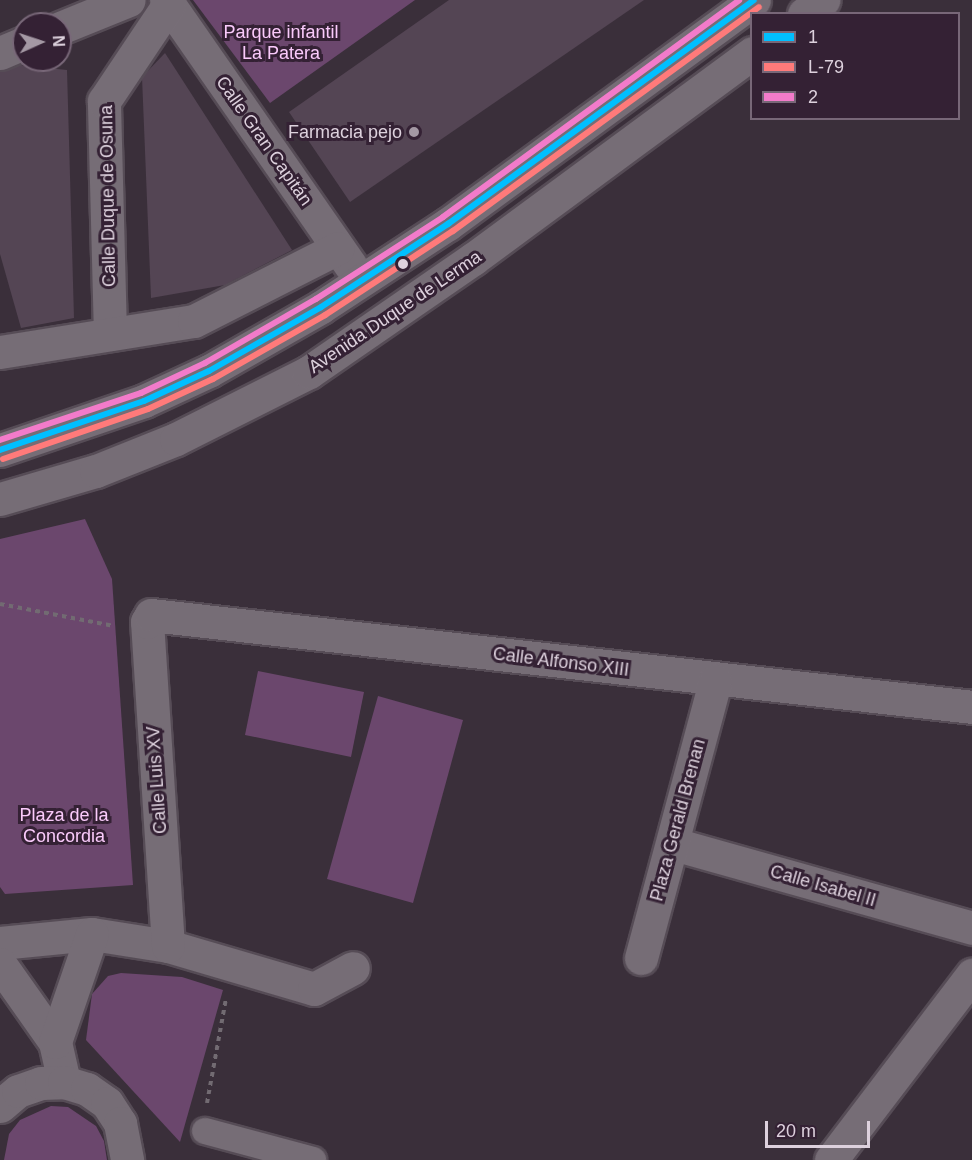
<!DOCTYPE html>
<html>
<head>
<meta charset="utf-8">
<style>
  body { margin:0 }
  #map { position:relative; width:972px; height:1160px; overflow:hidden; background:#3a2f3a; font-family:Helvetica,sans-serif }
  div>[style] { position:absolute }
  .green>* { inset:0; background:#6b476d }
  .building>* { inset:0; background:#544554 }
  .path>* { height:4px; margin-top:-2px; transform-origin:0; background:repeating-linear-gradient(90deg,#726b72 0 4.5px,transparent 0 9px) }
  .roads { filter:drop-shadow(2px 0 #564c56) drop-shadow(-2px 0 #564c56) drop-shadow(0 2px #564c56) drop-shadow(0 -2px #564c56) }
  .pedestrian>* { height:26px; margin:-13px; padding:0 13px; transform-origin:13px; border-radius:13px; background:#766d76 }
  .minor>* { height:33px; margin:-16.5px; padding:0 16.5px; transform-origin:16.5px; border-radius:16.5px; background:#766d76 }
  .secondary>* { height:33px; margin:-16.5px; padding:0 16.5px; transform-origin:16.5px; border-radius:16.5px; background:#766d76 }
  .bus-1>* { height:6px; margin:-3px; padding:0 3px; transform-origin:3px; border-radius:3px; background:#00bfff }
  .bus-2>* { height:6px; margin:-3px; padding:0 3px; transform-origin:3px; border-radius:3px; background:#ff7a7a }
  .bus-3>* { height:6px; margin:-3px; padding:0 3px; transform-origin:3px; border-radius:3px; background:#f27bca }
  .dots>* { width:16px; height:16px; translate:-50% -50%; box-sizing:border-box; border:3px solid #342134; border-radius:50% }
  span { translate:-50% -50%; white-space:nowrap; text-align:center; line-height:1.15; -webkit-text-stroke:6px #342134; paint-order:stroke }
  .park-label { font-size:18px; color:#facafb }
  .poi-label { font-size:18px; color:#ddd1dd }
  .right { translate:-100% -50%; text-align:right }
  .street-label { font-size:18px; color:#ddd1dd }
  .legend { position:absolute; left:750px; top:12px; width:210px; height:108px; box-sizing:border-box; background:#342134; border:2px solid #786778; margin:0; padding:8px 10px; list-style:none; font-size:18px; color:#ddd1dd }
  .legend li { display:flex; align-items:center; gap:12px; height:30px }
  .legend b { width:30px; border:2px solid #786778 }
  .north { position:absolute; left:12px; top:12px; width:60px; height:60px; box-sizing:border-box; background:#342134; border:2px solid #786778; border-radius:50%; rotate:87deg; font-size:16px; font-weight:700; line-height:24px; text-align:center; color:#ddd1dd }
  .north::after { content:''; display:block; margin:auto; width:21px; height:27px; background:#a498a4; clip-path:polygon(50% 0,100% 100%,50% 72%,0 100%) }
  .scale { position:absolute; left:765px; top:1121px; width:105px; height:27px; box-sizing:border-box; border:3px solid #ddd1dd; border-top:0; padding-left:8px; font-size:18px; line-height:21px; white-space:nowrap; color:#ddd1dd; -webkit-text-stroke:4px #342134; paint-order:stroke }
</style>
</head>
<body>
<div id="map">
  <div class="green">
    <div style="clip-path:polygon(193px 0,415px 0,270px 103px)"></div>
    <div style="clip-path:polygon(85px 519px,112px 579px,133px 885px,5px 894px,0 887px,0 539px)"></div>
    <div style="clip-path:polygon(258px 671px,364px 692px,351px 757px,245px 735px)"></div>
    <div style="clip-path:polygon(378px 696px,463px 720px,413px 903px,327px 879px)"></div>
    <div style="clip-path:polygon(121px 973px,182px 977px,223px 990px,180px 1142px,86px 1040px,92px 994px,108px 976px)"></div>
    <div style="clip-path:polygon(51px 1106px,68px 1107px,96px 1126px,104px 1141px,107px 1160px,4px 1160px,9px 1134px,20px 1120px)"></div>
  </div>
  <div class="building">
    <div style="clip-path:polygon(449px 0,644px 0,350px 202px,289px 112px)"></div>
    <div style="clip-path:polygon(165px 53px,292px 250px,225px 285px,151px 298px,142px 77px)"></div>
    <div style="clip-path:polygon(20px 65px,67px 70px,74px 318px,21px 328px,0 254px,0 71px)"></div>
  </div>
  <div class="path">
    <div style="left:0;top:604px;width:116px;rotate:10.9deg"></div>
    <div style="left:207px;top:1103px;width:107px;rotate:-79.7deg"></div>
  </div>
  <div class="roads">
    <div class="pedestrian">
      <div style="left:205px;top:1131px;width:112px;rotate:15deg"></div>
    </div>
    <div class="minor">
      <div style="left:166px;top:0;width:323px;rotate:55.2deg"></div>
      <div style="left:60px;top:28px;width:74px;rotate:-22.1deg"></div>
      <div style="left:0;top:53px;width:26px;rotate:-23deg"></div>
      <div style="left:110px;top:334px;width:233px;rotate:-91.5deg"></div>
      <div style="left:104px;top:101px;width:117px;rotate:-56.2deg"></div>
      <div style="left:0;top:352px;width:196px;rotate:-9.1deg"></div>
      <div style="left:194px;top:321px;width:161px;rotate:-26.9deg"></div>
      <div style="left:674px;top:844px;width:310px;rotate:15.7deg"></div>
      <div style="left:0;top:943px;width:92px;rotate:-5.6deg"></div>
      <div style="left:92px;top:934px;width:77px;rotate:9deg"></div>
      <div style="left:168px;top:946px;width:152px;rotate:16.4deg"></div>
      <div style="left:314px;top:989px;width:44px;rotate:-28.3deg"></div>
      <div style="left:168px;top:946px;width:325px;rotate:-93.7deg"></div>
      <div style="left:147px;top:622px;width:8px;rotate:-60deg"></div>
      <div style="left:151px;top:615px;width:826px;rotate:6.39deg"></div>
      <div style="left:641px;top:958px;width:287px;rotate:-75deg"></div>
      <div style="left:0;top:964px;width:95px;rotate:54.8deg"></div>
      <div style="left:55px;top:1042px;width:41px;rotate:77.3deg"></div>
      <div style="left:55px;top:1042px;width:114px;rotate:-71.1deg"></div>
      <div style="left:0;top:1106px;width:23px;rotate:-40deg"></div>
      <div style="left:18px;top:1091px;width:24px;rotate:-19deg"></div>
      <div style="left:41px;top:1083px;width:23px;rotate:-2deg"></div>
      <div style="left:64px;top:1082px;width:24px;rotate:17deg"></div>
      <div style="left:87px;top:1089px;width:24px;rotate:35deg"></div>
      <div style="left:107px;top:1103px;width:24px;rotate:57deg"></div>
      <div style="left:120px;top:1123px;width:38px;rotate:79deg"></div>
      <div style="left:831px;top:1160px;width:233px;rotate:-52.7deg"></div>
    </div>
    <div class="secondary">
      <div style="left:804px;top:14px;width:24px;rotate:-36deg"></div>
      <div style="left:0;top:450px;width:152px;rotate:-18.8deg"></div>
      <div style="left:144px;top:401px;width:72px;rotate:-24.8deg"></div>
      <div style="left:209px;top:371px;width:129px;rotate:-29.7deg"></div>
      <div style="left:321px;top:307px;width:152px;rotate:-33.2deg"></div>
      <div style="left:448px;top:224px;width:379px;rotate:-36.2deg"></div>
      <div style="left:0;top:499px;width:100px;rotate:-16.3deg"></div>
      <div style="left:96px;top:471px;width:86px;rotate:-21.8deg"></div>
      <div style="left:176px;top:439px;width:149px;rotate:-26.7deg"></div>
      <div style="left:309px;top:372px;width:199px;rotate:-34.6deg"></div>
      <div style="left:473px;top:259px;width:347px;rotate:-36.4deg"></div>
    </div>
  </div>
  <div class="bus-1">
    <div style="left:0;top:450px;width:152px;rotate:-18.8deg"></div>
    <div style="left:144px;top:401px;width:72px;rotate:-24.8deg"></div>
    <div style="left:209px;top:371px;width:129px;rotate:-29.7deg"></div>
    <div style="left:321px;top:307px;width:152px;rotate:-33.2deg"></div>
    <div style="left:448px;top:224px;width:379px;rotate:-36.2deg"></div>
  </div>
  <div class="bus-2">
    <div style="left:3px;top:459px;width:153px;rotate:-19deg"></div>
    <div style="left:148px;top:409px;width:72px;rotate:-24.8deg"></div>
    <div style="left:213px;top:379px;width:129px;rotate:-29.7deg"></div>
    <div style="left:325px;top:315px;width:153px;rotate:-33.3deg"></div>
    <div style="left:453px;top:231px;width:379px;rotate:-36.2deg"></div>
  </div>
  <div class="bus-3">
    <div style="left:0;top:440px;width:149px;rotate:-18.4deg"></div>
    <div style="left:141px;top:393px;width:71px;rotate:-25.1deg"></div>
    <div style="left:205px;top:363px;width:128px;rotate:-30deg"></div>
    <div style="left:316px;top:299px;width:151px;rotate:-32.8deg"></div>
    <div style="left:443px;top:217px;width:367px;rotate:-36.2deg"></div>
  </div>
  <div class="dots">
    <div style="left:414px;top:132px;background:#a498a4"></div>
    <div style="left:403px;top:264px;background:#ddd1dd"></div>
  </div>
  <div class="park-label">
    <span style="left:281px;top:43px">Parque infantil<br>La Patera</span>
    <span style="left:64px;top:826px">Plaza de la<br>Concordia</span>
  </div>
  <div class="poi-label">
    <span class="right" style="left:402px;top:132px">Farmacia pejo</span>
  </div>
  <div class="street-label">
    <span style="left:264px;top:141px;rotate:55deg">Calle Gran Capitán</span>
    <span style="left:108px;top:196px;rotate:-91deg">Calle Duque de Osuna</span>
    <span style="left:395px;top:312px;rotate:-34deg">Avenida Duque de Lerma</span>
    <span style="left:561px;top:662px;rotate:7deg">Calle Alfonso XIII</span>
    <span style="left:157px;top:780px;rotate:-94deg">Calle Luis XV</span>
    <span style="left:678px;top:820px;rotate:-75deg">Plaza Gerald Brenan</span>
    <span style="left:823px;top:886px;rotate:16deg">Calle Isabel II</span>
  </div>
  <ul class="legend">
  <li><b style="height:8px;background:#00bfff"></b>1</li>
  <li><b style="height:8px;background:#ff7a7a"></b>L-79</li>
  <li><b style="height:8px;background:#f27bca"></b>2</li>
  </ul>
  <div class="north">N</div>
  <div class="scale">20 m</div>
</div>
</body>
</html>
